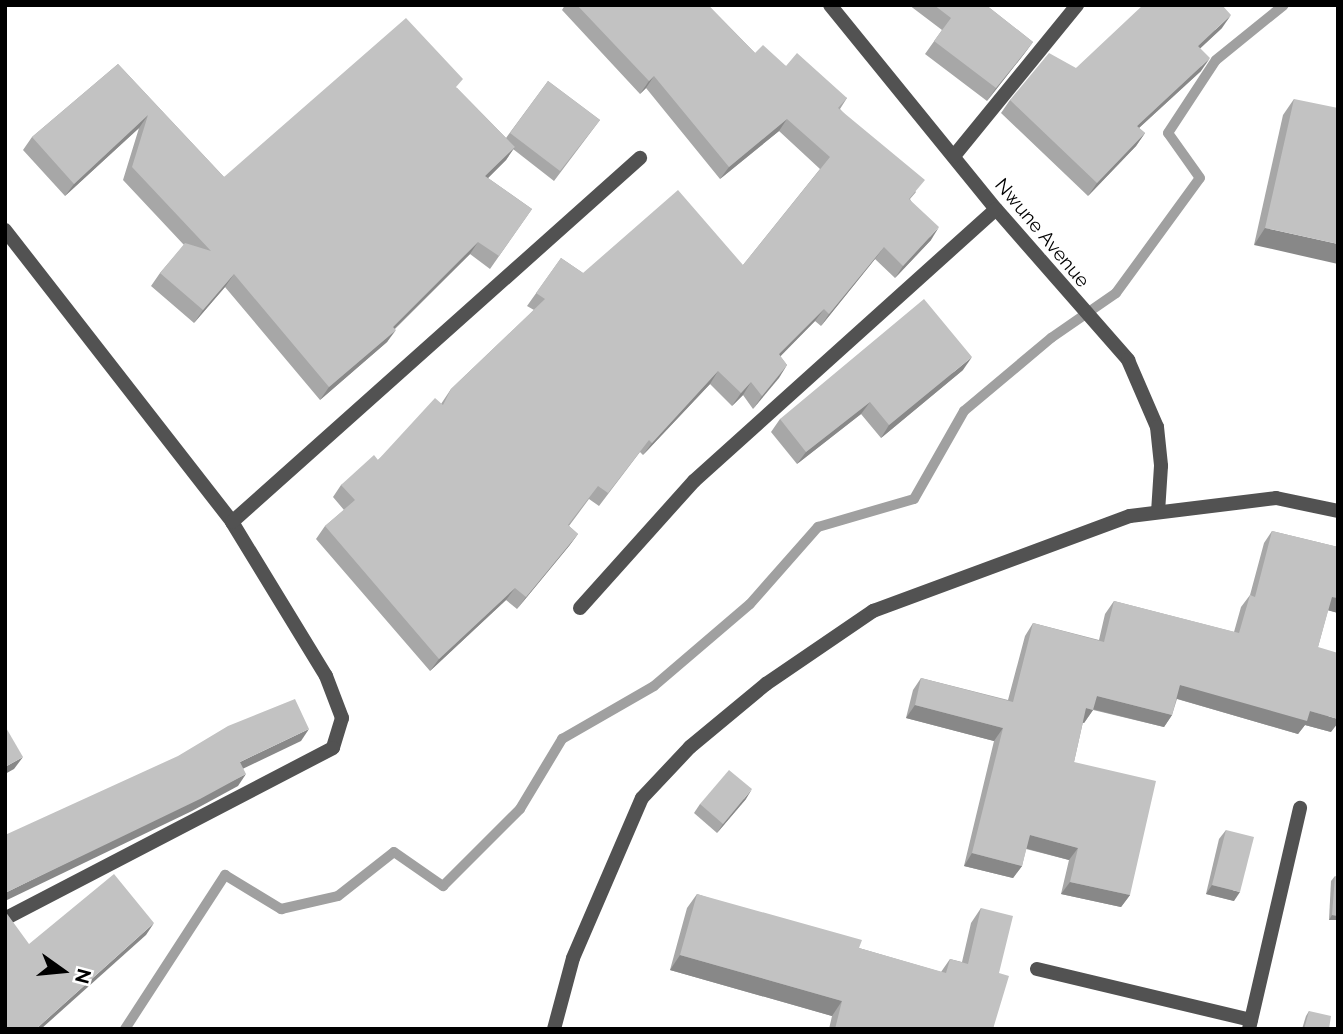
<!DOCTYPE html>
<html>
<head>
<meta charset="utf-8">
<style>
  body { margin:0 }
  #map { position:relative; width:1343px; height:1034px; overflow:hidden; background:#fff; font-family:Raleway,sans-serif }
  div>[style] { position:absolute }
  .stream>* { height:10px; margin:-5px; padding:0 5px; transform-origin:5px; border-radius:5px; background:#a0a0a0 }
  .street>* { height:14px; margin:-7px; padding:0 7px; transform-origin:7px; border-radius:7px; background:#525252 }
  .wall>* { inset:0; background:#a7a7a7 }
  .shaded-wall>* { inset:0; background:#888 }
  .building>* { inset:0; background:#c2c2c2 }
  span { translate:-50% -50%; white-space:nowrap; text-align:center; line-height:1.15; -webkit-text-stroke:5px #fff; paint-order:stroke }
  .street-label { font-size:19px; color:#000 }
  .frame { position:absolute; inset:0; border:7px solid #000; pointer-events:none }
  .north { position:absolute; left:28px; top:936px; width:70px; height:70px; -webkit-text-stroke:5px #fff; paint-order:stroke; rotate:105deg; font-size:19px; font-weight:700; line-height:28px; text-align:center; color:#000 }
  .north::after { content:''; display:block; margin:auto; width:24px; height:32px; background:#000; clip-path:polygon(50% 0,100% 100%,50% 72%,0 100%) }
</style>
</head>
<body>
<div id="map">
  <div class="stream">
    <div style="left:125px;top:1029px;width:184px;rotate:-57deg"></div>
    <div style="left:225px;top:875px;width:66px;rotate:31.3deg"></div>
    <div style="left:281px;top:909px;width:58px;rotate:-12.8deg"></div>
    <div style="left:338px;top:896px;width:71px;rotate:-38.2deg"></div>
    <div style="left:394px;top:852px;width:60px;rotate:34.8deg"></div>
    <div style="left:443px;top:886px;width:109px;rotate:-45deg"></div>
    <div style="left:520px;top:809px;width:82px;rotate:-59deg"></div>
    <div style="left:562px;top:739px;width:106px;rotate:-29.9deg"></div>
    <div style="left:654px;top:686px;width:126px;rotate:-40.5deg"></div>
    <div style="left:750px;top:604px;width:103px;rotate:-48.6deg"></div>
    <div style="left:818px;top:527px;width:100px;rotate:-16.3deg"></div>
    <div style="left:914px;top:499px;width:101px;rotate:-60.4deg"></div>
    <div style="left:964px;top:411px;width:114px;rotate:-40deg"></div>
    <div style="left:1051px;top:338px;width:79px;rotate:-34.7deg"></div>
    <div style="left:1116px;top:293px;width:142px;rotate:-53.9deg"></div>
    <div style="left:1200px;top:178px;width:55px;rotate:-125.4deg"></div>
    <div style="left:1168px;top:133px;width:87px;rotate:-56.7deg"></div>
    <div style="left:1216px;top:60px;width:87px;rotate:-39deg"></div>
  </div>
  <div class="street">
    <div style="left:830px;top:5px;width:263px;rotate:50.9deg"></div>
    <div style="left:996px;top:209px;width:201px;rotate:48.8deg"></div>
    <div style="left:1128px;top:360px;width:73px;rotate:66.6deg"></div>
    <div style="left:1157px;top:427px;width:39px;rotate:84deg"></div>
    <div style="left:1161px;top:466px;width:46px;rotate:93.7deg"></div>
    <div style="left:954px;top:156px;width:195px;rotate:-50.8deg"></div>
    <div style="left:5px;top:230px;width:370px;rotate:52.1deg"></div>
    <div style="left:232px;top:522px;width:180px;rotate:58.6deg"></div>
    <div style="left:326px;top:676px;width:45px;rotate:69.1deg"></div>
    <div style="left:342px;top:718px;width:31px;rotate:107deg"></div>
    <div style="left:333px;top:748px;width:364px;rotate:152.5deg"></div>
    <div style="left:232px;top:522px;width:547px;rotate:-41.74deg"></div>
    <div style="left:580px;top:608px;width:171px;rotate:-48.1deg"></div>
    <div style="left:694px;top:481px;width:406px;rotate:-42deg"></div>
    <div style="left:1037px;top:969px;width:220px;rotate:13.4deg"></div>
    <div style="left:554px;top:1029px;width:73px;rotate:-75deg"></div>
    <div style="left:573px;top:958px;width:174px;rotate:-66.7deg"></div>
    <div style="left:642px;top:798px;width:70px;rotate:-46.7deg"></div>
    <div style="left:690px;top:747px;width:99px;rotate:-39.7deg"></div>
    <div style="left:766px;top:684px;width:130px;rotate:-34.3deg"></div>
    <div style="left:873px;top:611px;width:274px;rotate:-20.3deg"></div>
    <div style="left:1130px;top:516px;width:147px;rotate:-7deg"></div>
    <div style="left:1276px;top:498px;width:63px;rotate:11.8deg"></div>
    <div style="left:1249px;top:1029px;width:227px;rotate:-77deg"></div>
  </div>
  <div class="wall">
    <div style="clip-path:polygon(565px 5px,708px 5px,755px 53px,786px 66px,847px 98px,840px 109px,916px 192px,910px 199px,931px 240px,895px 278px,875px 259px,821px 326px,815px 321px,780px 356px,787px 365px,753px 409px,743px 395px,732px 406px,710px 384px,643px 455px,640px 452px,599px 506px,589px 499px,569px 526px,578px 534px,569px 546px,517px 609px,506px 600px,430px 671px,316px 539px,325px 526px,344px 510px,333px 497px,341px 485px,378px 460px,441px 404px,451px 389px,534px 310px,527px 306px,561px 258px,583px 273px,743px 265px,820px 169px,779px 131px,720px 179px,646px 88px,640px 94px,562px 10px)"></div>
    <div style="clip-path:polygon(909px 5px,986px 5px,1033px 42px,1024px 54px,987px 101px,925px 54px,942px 30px)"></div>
    <div style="clip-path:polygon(1222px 28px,1200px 48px,1201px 71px,1139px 128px,1145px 133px,1136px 146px,1088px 196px,1001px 113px,1010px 100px,1076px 68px)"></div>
    <div style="clip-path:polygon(118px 64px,224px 177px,457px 88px,506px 138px,548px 81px,600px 120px,554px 181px,513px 149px,506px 160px,488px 178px,532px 209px,490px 269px,470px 254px,395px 329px,387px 342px,320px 400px,225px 287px,194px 323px,151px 286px,160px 273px,184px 245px,123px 180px,139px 128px,65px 196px,23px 150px,32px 137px)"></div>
    <div style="clip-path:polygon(1294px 99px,1338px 162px,1254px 245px,1283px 115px)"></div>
    <div style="clip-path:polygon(963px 370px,881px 438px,861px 414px,797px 464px,771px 432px,780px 419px)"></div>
    <div style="clip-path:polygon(1272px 531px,1338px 547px,1338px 613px,1328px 610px,1318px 647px,1331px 732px,1305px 725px,1298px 734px,1177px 699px,1172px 715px,1164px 727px,1093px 710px,1084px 723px,1083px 722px,1074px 762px,1130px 895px,1121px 907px,1061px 894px,1069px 860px,1026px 849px,1022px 866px,1013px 878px,964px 866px,994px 741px,906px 718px,913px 690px,921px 678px,1008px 700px,1025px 636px,1033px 623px,1099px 640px,1105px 614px,1114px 601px,1234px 632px,1241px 607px,1250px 595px,1264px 543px)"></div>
    <div style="clip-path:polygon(746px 799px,717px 833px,694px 813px,700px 804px)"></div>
    <div style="clip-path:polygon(1226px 830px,1234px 901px,1206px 894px,1219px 839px)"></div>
    <div style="clip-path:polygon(1335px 876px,1338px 920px,1329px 920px,1331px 881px)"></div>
    <div style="clip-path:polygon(697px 894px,859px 948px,941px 972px,950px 959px,962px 962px,971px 923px,981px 908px,999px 973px,993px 1029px,829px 1029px,832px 1016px,670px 970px,687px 908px)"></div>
    <div style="clip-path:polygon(1309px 1011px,1329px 1029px,1302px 1029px,1306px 1016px)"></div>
  </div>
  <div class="shaded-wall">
    <div style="clip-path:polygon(1231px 15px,1222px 28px,1189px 59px,1198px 46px)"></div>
    <div style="clip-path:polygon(1033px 42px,1024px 54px,987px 101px,996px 88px)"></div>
    <div style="clip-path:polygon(1210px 58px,1201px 71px,1128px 138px,1137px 126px)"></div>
    <div style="clip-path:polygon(654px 76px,646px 88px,640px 94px,649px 81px)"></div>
    <div style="clip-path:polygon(148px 115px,139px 128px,65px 196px,74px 184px)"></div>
    <div style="clip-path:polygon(787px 119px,779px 131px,720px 179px,729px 167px)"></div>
    <div style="clip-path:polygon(1145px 133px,1136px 146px,1088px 196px,1097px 183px)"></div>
    <div style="clip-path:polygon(515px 147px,506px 160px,477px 189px,485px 176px)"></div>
    <div style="clip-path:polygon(939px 227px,931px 240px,895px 278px,903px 266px)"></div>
    <div style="clip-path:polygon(1265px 228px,1338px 244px,1338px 264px,1254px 245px)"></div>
    <div style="clip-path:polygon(478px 242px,470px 254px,384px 339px,393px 327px)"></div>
    <div style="clip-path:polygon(884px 247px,875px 259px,821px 326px,829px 314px)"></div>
    <div style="clip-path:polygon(234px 274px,225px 287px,194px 323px,203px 310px)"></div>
    <div style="clip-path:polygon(824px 309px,815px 321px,770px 367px,779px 354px)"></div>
    <div style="clip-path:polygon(396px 330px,387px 342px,320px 400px,329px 387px)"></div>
    <div style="clip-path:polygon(972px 357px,963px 370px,881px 438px,889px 425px)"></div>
    <div style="clip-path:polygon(787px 365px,779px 378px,753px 409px,762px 396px)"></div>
    <div style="clip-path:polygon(718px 371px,710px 384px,643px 455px,652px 443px)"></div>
    <div style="clip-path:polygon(751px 382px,743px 395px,732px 406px,741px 393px)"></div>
    <div style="clip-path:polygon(870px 402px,861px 414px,797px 464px,806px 452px)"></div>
    <div style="clip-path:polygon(578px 534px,569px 546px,517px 609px,526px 597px)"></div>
    <div style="clip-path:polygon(515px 588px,506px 600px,430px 671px,439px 659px)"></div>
    <div style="clip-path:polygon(1332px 597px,1338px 598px,1338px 613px,1323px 609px)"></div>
    <div style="clip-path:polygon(1180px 685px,1310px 711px,1338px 719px,1338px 723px,1331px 732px,1305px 725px,1298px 734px,1171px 697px)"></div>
    <div style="clip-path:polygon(1097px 696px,1172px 715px,1164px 727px,1088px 708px)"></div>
    <div style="clip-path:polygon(915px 705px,1003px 728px,994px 741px,906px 718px)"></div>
    <div style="clip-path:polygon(1086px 708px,1093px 710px,1084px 723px,1077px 721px)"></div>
    <div style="clip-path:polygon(309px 729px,301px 741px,232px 774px,240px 762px)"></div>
    <div style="clip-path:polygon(23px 757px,14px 769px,5px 774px,5px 767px)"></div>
    <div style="clip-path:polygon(246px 774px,238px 786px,192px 811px,5px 901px,5px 893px)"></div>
    <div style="clip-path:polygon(752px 789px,746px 799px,717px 833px,723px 824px)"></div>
    <div style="clip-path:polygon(1030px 835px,1078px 848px,1069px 860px,1021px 847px)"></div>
    <div style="clip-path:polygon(972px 853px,1022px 866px,1013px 878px,964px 866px)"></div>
    <div style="clip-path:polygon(1070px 882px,1130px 895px,1121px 907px,1061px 894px)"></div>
    <div style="clip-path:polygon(1212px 885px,1240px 892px,1234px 901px,1206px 894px)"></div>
    <div style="clip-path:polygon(1332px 915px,1338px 916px,1338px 920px,1329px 920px)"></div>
    <div style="clip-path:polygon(154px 923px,146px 935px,41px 1029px,36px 1029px)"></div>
    <div style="clip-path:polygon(680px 955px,842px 1001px,832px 1016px,670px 970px)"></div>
  </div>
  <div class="building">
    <div style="clip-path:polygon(577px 5px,708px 5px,755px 53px,763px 45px,786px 66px,797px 53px,847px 98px,838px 108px,925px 180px,909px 199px,939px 227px,903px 266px,884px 247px,829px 314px,824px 309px,779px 354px,787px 365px,762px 396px,751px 382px,741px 393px,718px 371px,652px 443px,649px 440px,608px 493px,598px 486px,568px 525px,578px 534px,526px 597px,515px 588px,439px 659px,325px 526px,355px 500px,341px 485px,374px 455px,378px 460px,435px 398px,443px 405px,451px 389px,545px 299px,536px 293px,561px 258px,583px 273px,678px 190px,743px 265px,830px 157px,787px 119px,729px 167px,654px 76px,649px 81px)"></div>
    <div style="clip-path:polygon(934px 5px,986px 5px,1033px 42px,996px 88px,934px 41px,951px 18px)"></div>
    <div style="clip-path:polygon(1143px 5px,1222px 5px,1231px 15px,1198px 46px,1210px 58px,1137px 126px,1145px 133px,1097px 183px,1010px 100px,1049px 53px,1076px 68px)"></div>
    <div style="clip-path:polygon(406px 18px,463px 79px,456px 87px,515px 147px,485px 176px,532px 209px,499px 256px,478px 242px,393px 327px,396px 330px,329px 387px,234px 274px,203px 310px,160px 273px,185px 243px,211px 251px,132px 167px,148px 115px,74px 184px,32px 137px,118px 64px,224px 177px)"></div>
    <div style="clip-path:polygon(548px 81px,600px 120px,560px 171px,510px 133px)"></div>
    <div style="clip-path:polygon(1294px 99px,1338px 108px,1338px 162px,1337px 167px,1338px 167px,1338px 244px,1265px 228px)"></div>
    <div style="clip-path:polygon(924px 299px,972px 357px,889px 425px,870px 402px,806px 452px,780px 419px)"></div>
    <div style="clip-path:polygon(1272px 531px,1338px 547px,1338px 598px,1332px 597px,1318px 647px,1338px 653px,1338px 719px,1310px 711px,1307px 721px,1180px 685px,1172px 715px,1097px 696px,1093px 710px,1086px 708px,1074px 762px,1156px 781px,1130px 895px,1070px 882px,1078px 848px,1030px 835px,1022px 866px,972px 853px,1003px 728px,915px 705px,921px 678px,1013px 702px,1033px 623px,1104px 642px,1114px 601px,1239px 633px,1250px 595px,1255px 597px)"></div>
    <div style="clip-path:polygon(295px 699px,309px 729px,240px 762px,246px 774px,200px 799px,5px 893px,5px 835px,178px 756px,228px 726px)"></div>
    <div style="clip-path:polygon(5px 726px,23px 757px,5px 767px)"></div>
    <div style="clip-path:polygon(729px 770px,752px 789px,723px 824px,700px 804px)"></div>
    <div style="clip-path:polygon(1226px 830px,1254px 837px,1240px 892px,1212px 885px)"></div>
    <div style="clip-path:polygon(114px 874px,154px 923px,36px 1029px,5px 1029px,5px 911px,29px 944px)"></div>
    <div style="clip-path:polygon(1335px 876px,1338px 877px,1338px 916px,1332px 915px)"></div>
    <div style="clip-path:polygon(697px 894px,862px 940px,859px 948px,946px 973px,950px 959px,968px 964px,981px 908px,1013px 916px,999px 973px,1009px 976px,993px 1029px,835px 1029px,842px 1001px,680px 955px)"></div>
    <div style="clip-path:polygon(1309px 1011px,1331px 1016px,1329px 1029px,1304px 1029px)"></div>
  </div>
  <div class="street-label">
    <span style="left:1042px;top:233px;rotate:50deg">Nwune Avenue</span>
  </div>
  <div class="frame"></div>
  <div class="north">N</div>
</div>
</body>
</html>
